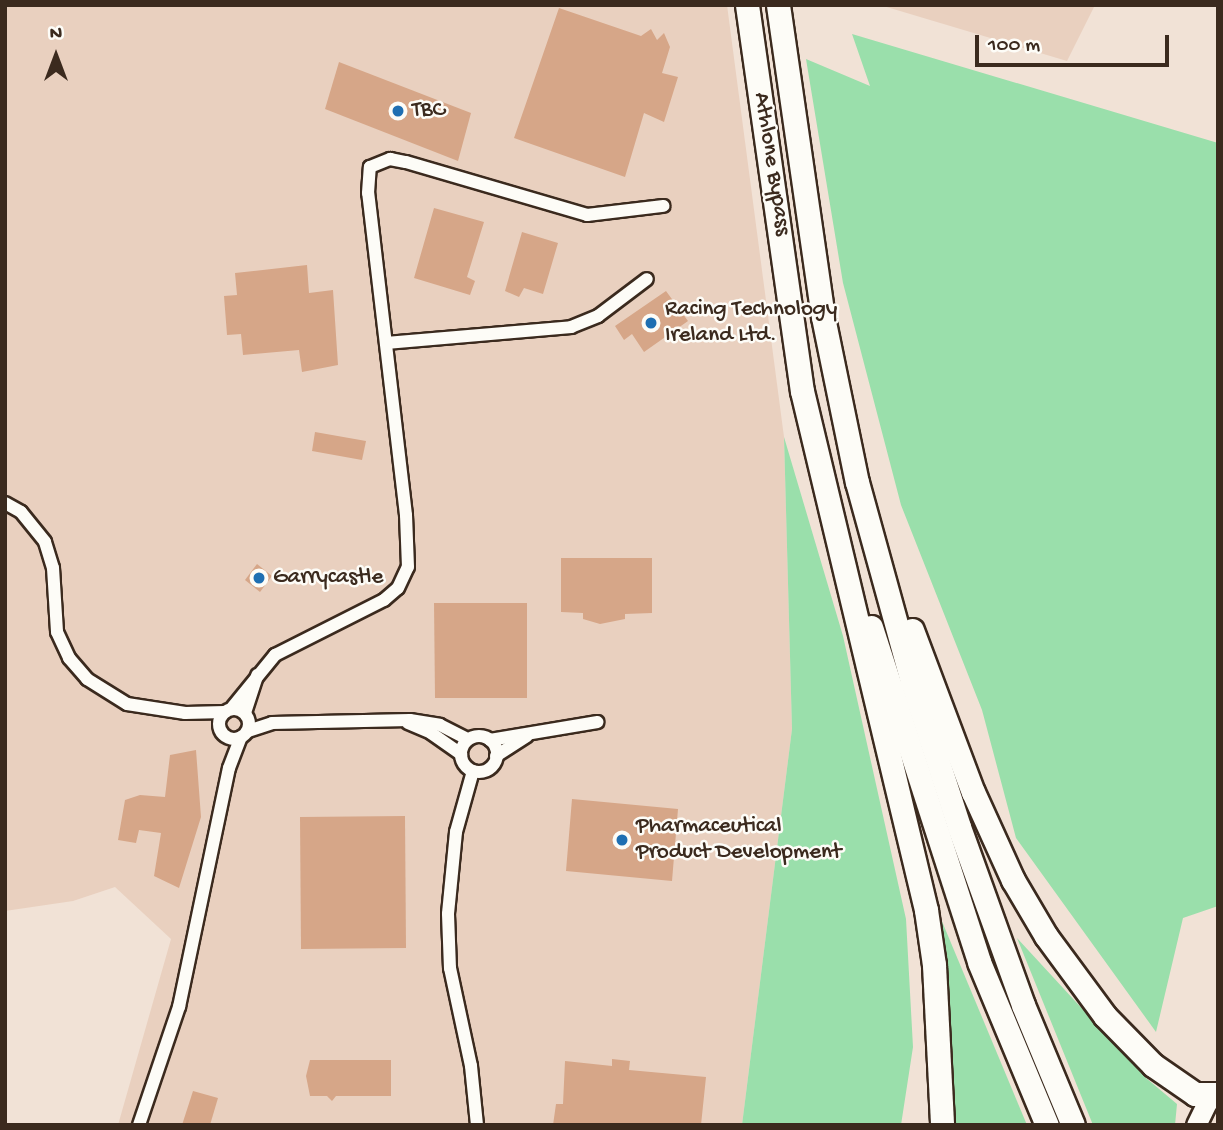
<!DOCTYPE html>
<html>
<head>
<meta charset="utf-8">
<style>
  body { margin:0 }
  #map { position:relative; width:1223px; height:1130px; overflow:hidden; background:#f1e2d6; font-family:"Gochi Hand",sans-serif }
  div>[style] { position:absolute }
  .built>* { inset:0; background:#e9d0bf }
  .green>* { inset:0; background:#9adfab }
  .building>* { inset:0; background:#d6a688 }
  .roads { filter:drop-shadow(2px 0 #3b2a1e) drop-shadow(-2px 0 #3b2a1e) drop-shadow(0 2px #3b2a1e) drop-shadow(0 -2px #3b2a1e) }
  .street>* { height:12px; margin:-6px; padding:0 6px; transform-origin:6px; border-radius:6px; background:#fdfcf7 }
  .street>.ring { margin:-6px; padding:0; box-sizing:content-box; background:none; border:12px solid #fdfcf7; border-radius:50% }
  .primary>* { height:19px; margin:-9.5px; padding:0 9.5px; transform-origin:9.5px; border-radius:9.5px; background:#fdfcf7 }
  .highway>* { height:23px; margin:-11.5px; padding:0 11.5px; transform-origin:11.5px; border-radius:11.5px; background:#fdfcf7 }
  .dots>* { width:19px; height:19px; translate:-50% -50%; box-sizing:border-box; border:4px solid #fdfcf7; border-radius:50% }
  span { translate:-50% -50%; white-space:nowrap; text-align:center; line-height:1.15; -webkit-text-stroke:5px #fdfcf7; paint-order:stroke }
  .poi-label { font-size:23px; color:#3b2a1e }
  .left { translate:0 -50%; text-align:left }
  .street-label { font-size:23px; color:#3b2a1e }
  .frame { position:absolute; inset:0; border:7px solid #3b2a1e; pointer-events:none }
  .north { position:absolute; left:21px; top:21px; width:70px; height:70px; -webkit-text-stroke:5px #fdfcf7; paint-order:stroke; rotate:0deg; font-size:19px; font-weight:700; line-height:28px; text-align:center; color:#3b2a1e }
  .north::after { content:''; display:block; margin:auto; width:24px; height:32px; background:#3b2a1e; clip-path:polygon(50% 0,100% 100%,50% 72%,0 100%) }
  .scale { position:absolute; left:975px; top:35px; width:194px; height:32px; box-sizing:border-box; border:4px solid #3b2a1e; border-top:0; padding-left:9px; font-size:21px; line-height:24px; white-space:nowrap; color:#3b2a1e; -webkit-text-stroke:5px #fdfcf7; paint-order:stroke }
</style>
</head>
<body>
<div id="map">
  <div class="built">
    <div style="clip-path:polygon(5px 5px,727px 5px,784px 437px,792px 729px,742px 1125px,118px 1125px,171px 939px,115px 887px,73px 901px,5px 911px)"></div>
    <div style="clip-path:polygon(880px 5px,1095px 5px,1067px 61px)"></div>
  </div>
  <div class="green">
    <div style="clip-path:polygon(852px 34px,1218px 143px,1218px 906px,1183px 918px,1156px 1032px,1016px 838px,982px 710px,901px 505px,843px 283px,806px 59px,870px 86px)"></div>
    <div style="clip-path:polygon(784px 437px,843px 636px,906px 919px,913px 1047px,901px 1125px,742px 1125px,792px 729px)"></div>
    <div style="clip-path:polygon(941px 919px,1027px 1125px,950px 1125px)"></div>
    <div style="clip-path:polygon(1017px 938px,1146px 1078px,1177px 1104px,1175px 1125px,1093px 1125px)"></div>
  </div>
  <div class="building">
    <div style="clip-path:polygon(559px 8px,641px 36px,651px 29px,657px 40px,664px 33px,670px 47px,662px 73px,678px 77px,664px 122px,644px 113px,625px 177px,514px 138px)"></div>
    <div style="clip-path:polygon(339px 62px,471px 113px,458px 161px,325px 109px)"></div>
    <div style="clip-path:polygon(434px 208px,484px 222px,467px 277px,475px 281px,470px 295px,414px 278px)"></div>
    <div style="clip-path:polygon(522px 232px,558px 243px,543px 294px,524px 288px,519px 297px,505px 291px)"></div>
    <div style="clip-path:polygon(307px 265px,309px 293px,333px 290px,338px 365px,302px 372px,299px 350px,243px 355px,241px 334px,227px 335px,224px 296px,237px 295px,235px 273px)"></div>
    <div style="clip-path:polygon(666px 291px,688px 321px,644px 352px,632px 334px,624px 340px,615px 326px)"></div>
    <div style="clip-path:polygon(315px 432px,366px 441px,362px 460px,312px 451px)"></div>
    <div style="clip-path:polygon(561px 558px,652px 558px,652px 613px,625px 614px,625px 619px,600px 624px,583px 619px,583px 613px,561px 612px)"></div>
    <div style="clip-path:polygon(257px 564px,272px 576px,260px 592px,245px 580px)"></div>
    <div style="clip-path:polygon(434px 603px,527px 603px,527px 698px,435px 698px)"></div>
    <div style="clip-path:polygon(196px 750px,201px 817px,179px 888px,154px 876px,161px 833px,139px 830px,136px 843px,118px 840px,125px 800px,140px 795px,165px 797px,170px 755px)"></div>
    <div style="clip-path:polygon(572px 799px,678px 809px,672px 881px,566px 871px)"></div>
    <div style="clip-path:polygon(405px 816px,406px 948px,301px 949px,300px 817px)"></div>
    <div style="clip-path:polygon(612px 1059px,630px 1061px,629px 1070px,706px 1077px,701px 1125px,553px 1125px,556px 1104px,563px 1104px,565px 1061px,612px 1066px)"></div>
    <div style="clip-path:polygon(310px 1060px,391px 1060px,391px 1096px,336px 1096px,332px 1101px,327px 1096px,310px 1096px,306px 1076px)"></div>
    <div style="clip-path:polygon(193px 1091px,218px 1098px,210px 1125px,182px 1125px)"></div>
  </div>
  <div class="roads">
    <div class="street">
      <div style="left:386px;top:343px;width:186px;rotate:-4.9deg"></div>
      <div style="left:571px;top:327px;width:29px;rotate:-22deg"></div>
      <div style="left:598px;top:316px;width:61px;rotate:-37.1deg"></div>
      <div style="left:5px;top:503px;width:18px;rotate:29deg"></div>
      <div style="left:21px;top:512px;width:38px;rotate:51deg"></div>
      <div style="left:45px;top:542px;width:27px;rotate:73deg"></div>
      <div style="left:53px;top:568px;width:64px;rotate:86.4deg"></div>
      <div style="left:57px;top:632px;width:29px;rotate:65deg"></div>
      <div style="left:69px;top:658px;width:28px;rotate:49deg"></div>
      <div style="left:87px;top:679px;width:47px;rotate:32deg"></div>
      <div style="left:127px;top:704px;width:59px;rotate:8.8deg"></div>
      <div style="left:185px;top:713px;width:40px;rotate:-1.4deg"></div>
      <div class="ring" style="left:219px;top:709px;width:18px;height:18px"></div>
      <div style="left:231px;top:709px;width:70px;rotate:-50.8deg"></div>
      <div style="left:275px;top:655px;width:122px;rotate:-26.8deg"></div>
      <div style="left:384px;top:600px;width:18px;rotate:-41deg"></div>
      <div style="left:398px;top:588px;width:23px;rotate:-65deg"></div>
      <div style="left:408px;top:567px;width:52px;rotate:-92.2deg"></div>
      <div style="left:406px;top:515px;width:324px;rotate:-96.7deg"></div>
      <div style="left:368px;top:193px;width:26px;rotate:-86deg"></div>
      <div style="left:370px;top:167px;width:22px;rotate:-22deg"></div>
      <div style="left:390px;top:159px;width:16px;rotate:11deg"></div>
      <div style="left:406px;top:162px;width:189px;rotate:16.3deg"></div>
      <div style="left:587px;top:215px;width:77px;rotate:-6.8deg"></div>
      <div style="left:245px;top:713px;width:40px;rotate:-72deg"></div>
      <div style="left:408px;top:723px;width:25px;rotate:23deg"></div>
      <div style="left:431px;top:733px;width:37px;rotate:35deg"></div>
      <div style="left:248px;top:731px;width:25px;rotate:-18deg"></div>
      <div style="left:272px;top:723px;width:138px;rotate:-1.2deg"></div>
      <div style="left:410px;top:720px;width:30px;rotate:9deg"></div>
      <div style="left:440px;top:725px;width:31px;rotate:27deg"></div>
      <div class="ring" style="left:461px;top:736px;width:24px;height:24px"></div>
      <div style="left:490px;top:740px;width:109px;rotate:-9.5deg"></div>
      <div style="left:496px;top:756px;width:37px;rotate:-33deg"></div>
      <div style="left:473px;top:771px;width:63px;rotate:105.6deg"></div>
      <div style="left:456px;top:832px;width:82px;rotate:95.6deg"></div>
      <div style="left:448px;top:914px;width:54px;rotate:87.9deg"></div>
      <div style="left:450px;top:968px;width:100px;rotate:77.9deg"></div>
      <div style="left:471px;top:1066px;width:59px;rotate:84.2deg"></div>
      <div style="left:139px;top:1125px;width:125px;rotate:-71.3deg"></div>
      <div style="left:179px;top:1007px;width:244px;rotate:-78.2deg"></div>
      <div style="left:229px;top:768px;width:33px;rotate:-69deg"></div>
    </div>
    <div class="primary">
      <div style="left:1196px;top:1125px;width:25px;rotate:-64deg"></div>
      <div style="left:1207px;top:1102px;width:14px;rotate:-39deg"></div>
    </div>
    <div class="highway">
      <div style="left:747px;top:5px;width:390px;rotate:81.9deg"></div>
      <div style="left:802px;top:391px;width:534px;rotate:76.56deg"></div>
      <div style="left:926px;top:910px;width:56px;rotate:81.7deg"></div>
      <div style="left:934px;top:965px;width:160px;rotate:87.1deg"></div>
      <div style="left:778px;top:5px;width:315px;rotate:81.8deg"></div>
      <div style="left:823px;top:317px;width:168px;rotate:78.4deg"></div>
      <div style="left:857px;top:482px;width:207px;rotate:74.6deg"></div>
      <div style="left:912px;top:682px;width:152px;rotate:72deg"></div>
      <div style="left:959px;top:827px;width:189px;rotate:70.2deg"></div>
      <div style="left:1023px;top:1005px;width:130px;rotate:67.4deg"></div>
      <div style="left:871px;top:627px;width:352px;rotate:72.1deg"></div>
      <div style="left:979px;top:962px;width:177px;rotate:67.4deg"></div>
      <div style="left:912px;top:630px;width:173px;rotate:69.4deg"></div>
      <div style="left:973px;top:792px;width:97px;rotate:65.6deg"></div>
      <div style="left:1013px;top:880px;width:65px;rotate:59.5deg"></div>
      <div style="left:1046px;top:936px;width:99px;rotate:53.6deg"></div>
      <div style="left:1105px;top:1016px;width:69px;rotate:45.6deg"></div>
      <div style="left:1153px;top:1065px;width:51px;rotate:34.6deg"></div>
      <div style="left:1195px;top:1094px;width:22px"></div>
    </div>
  </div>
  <div class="dots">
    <div style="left:398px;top:111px;background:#1f6fb2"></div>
    <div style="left:651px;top:323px;background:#1f6fb2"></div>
    <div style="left:259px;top:578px;background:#1f6fb2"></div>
    <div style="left:622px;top:840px;background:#1f6fb2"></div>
  </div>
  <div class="poi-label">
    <span class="left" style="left:412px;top:111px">TBC</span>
    <span class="left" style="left:665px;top:323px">Racing Technology<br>Ireland Ltd.</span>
    <span class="left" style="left:273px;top:578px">Garrycastle</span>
    <span class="left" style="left:636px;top:840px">Pharmaceutical<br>Product Development</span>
  </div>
  <div class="street-label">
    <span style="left:771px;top:164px;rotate:81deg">Athlone Bypass</span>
  </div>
  <div class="frame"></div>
  <div class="north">N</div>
  <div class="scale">100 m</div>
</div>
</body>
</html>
